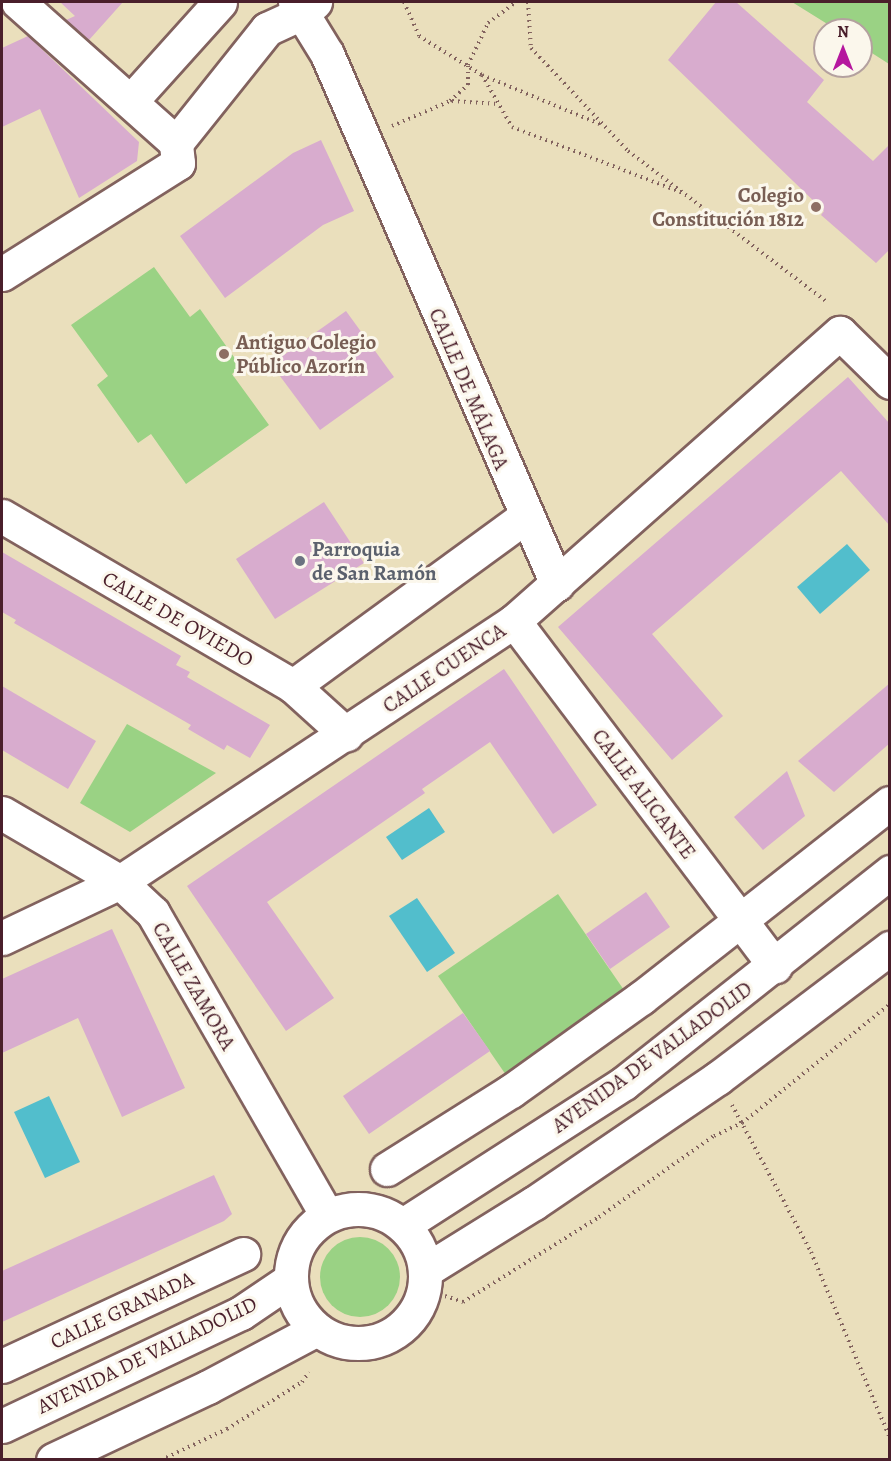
<!DOCTYPE html>
<html>
<head>
<meta charset="utf-8">
<style>
  body { margin:0 }
  #map { position:relative; width:891px; height:1461px; overflow:hidden; background:#eadfbc; font-family:Alegreya,serif }
  div>[style] { position:absolute }
  .green>* { inset:0; background:#9ad284 }
  .round { border-radius:50% }
  .water>* { inset:0; background:#52becc }
  .building>* { inset:0; background:#d8acce }
  .path>* { height:4px; margin-top:-2px; transform-origin:0; background:repeating-linear-gradient(90deg,#82625e 0 1.5px,transparent 0 6px) }
  .roads { filter:drop-shadow(2px 0 #82625e) drop-shadow(-2px 0 #82625e) drop-shadow(0 2px #82625e) drop-shadow(0 -2px #82625e) }
  .minor>* { height:33px; margin:-16.5px; padding:0 16.5px; transform-origin:16.5px; border-radius:16.5px; background:#fff }
  .tertiary>* { height:33px; margin:-16.5px; padding:0 16.5px; transform-origin:16.5px; border-radius:16.5px; background:#fff }
  .tertiary>.ring { margin:-16.5px; padding:0; box-sizing:content-box; background:none; border:33px solid #fff; border-radius:50% }
  .dots>* { width:16px; height:16px; translate:-50% -50%; box-sizing:border-box; border:3px solid #fbf7ec; border-radius:50% }
  span { translate:-50% -50%; white-space:nowrap; text-align:center; line-height:1.15; -webkit-text-stroke:6px #fbf7ec; paint-order:stroke }
  .education-label { font-size:21px; color:#785e54; font-weight:700 }
  .right { translate:-100% -50%; text-align:right }
  .left { translate:0 -50%; text-align:left }
  .street-label { font-size:21px; color:#4a1f2b }
  .worship-label { font-size:21px; color:#5b616d; font-weight:700 }
  .frame { position:absolute; inset:0; border:3px solid #4a1f2b; pointer-events:none }
  .north { position:absolute; left:813px; top:18px; width:60px; height:60px; box-sizing:border-box; background:#fbf7ec; border:2px solid #b4a19f; border-radius:50%; rotate:0deg; font-size:16px; font-weight:700; line-height:24px; text-align:center; color:#4a1f2b }
  .north::after { content:''; display:block; margin:auto; width:21px; height:27px; background:#b5179e; clip-path:polygon(50% 0,100% 100%,50% 72%,0 100%) }
</style>
</head>
<body>
<div id="map">
  <div class="green">
    <div style="clip-path:polygon(792px 2px,889px 2px,889px 64px,861px 46px,861px 30px,837px 30px)"></div>
    <div style="clip-path:polygon(154px 267px,190px 317px,200px 309px,241px 367px,232px 374px,269px 425px,186px 484px,151px 434px,138px 443px,97px 385px,108px 376px,71px 325px)"></div>
    <div style="clip-path:polygon(127px 724px,216px 773px,130px 832px,80px 803px)"></div>
    <div style="clip-path:polygon(558px 894px,626px 993px,506px 1075px,438px 976px)"></div>
    <div class="round" style="left:320px;top:1237px;width:80px;height:80px"></div>
  </div>
  <div class="water">
    <div style="clip-path:polygon(847px 544px,870px 570px,820px 614px,797px 587px)"></div>
    <div style="clip-path:polygon(429px 808px,445px 832px,402px 860px,386px 837px)"></div>
    <div style="clip-path:polygon(417px 898px,455px 953px,427px 972px,389px 916px)"></div>
    <div style="clip-path:polygon(49px 1096px,80px 1162px,45px 1178px,14px 1112px)"></div>
  </div>
  <div class="building">
    <div style="clip-path:polygon(60px 2px,123px 2px,89px 40px,66px 20px,75px 16px)"></div>
    <div style="clip-path:polygon(716px 2px,736px 2px,824px 80px,807px 102px,873px 161px,890px 144px,890px 249px,876px 263px,821px 215px,824px 211px,668px 60px)"></div>
    <div style="clip-path:polygon(28px 36px,139px 142px,137px 161px,79px 198px,40px 109px,2px 127px,2px 48px)"></div>
    <div style="clip-path:polygon(321px 140px,354px 211px,323px 225px,225px 298px,180px 236px,293px 153px)"></div>
    <div style="clip-path:polygon(346px 311px,394px 377px,320px 430px,271px 364px)"></div>
    <div style="clip-path:polygon(848px 377px,890px 424px,890px 526px,841px 471px,652px 634px,723px 716px,672px 760px,558px 627px)"></div>
    <div style="clip-path:polygon(324px 502px,364px 563px,275px 619px,236px 559px)"></div>
    <div style="clip-path:polygon(2px 552px,181px 656px,176px 665px,190px 672px,187px 677px,270px 725px,250px 758px,227px 745px,224px 750px,188px 729px,191px 725px,14px 623px,16px 620px,2px 612px)"></div>
    <div style="clip-path:polygon(504px 669px,597px 805px,553px 834px,490px 742px,422px 789px,425px 793px,267px 902px,334px 998px,286px 1031px,187px 886px)"></div>
    <div style="clip-path:polygon(890px 683px,890px 743px,834px 792px,798px 761px)"></div>
    <div style="clip-path:polygon(2px 686px,96px 741px,68px 789px,2px 750px)"></div>
    <div style="clip-path:polygon(787px 771px,805px 816px,763px 850px,734px 817px)"></div>
    <div style="clip-path:polygon(646px 892px,670px 927px,610px 969px,586px 934px)"></div>
    <div style="clip-path:polygon(112px 929px,185px 1088px,122px 1117px,78px 1018px,2px 1053px,2px 979px)"></div>
    <div style="clip-path:polygon(463px 1013px,490px 1051px,369px 1134px,343px 1096px)"></div>
    <div style="clip-path:polygon(214px 1175px,232px 1214px,224px 1221px,2px 1322px,2px 1271px)"></div>
  </div>
  <div class="path">
    <div style="left:404px;top:2px;width:37px;rotate:66deg"></div>
    <div style="left:419px;top:36px;width:74px;rotate:31.8deg"></div>
    <div style="left:482px;top:75px;width:130px;rotate:22.6deg"></div>
    <div style="left:528px;top:2px;width:46px;rotate:86.3deg"></div>
    <div style="left:531px;top:48px;width:141px;rotate:46.7deg"></div>
    <div style="left:628px;top:151px;width:251px;rotate:37.2deg"></div>
    <div style="left:482px;top:75px;width:60px;rotate:60deg"></div>
    <div style="left:512px;top:127px;width:183px;rotate:21.1deg"></div>
    <div style="left:452px;top:101px;width:46px;rotate:3.7deg"></div>
    <div style="left:392px;top:126px;width:63px;rotate:-23.3deg"></div>
    <div style="left:450px;top:101px;width:24px;rotate:-42deg"></div>
    <div style="left:468px;top:85px;width:20px;rotate:-90deg"></div>
    <div style="left:468px;top:65px;width:47px;rotate:-64.5deg"></div>
    <div style="left:488px;top:23px;width:35px;rotate:-37deg"></div>
    <div style="left:732px;top:1105px;width:167px;rotate:61.7deg"></div>
    <div style="left:811px;top:1252px;width:202px;rotate:67deg"></div>
    <div style="left:445px;top:1296px;width:19px;rotate:18deg"></div>
    <div style="left:463px;top:1302px;width:160px;rotate:-32deg"></div>
    <div style="left:599px;top:1217px;width:141px;rotate:-35.2deg"></div>
    <div style="left:714px;top:1136px;width:31px;rotate:-25deg"></div>
    <div style="left:742px;top:1123px;width:190px;rotate:-38.8deg"></div>
    <div style="left:161px;top:1460px;width:73px;rotate:-25.2deg"></div>
    <div style="left:227px;top:1429px;width:89px;rotate:-32.1deg"></div>
    <div style="left:302px;top:1382px;width:12px;rotate:-55deg"></div>
  </div>
  <div class="roads">
    <div class="minor">
      <div style="left:18px;top:2px;width:212px;rotate:41.7deg"></div>
      <div style="left:295px;top:2px;width:61px;rotate:58.4deg"></div>
      <div style="left:327px;top:54px;width:578px;rotate:66.54deg"></div>
      <div style="left:131px;top:101px;width:133px;rotate:-48deg"></div>
      <div style="left:2px;top:274px;width:208px;rotate:-32.2deg"></div>
      <div style="left:178px;top:163px;width:20px;rotate:-96deg"></div>
      <div style="left:176px;top:143px;width:146px;rotate:-51.4deg"></div>
      <div style="left:267px;top:29px;width:41px;rotate:-24.7deg"></div>
      <div style="left:304px;top:12px;width:15px;rotate:-42deg"></div>
      <div style="left:2px;top:516px;width:337px;rotate:30.3deg"></div>
      <div style="left:293px;top:686px;width:72px;rotate:42.2deg"></div>
      <div style="left:514px;top:621px;width:433px;rotate:52.9deg"></div>
      <div style="left:293px;top:686px;width:287px;rotate:-36.1deg"></div>
      <div style="left:2px;top:813px;width:137px;rotate:30.3deg"></div>
      <div style="left:120px;top:882px;width:45px;rotate:43.2deg"></div>
      <div style="left:153px;top:913px;width:349px;rotate:60.1deg"></div>
      <div style="left:2px;top:938px;width:131px;rotate:-25.4deg"></div>
      <div style="left:120px;top:882px;width:473px;rotate:-33.5deg"></div>
      <div style="left:514px;top:621px;width:435px;rotate:-41.5deg"></div>
      <div style="left:840px;top:333px;width:70px;rotate:44.4deg"></div>
      <div style="left:387px;top:1169px;width:146px;rotate:-32.2deg"></div>
      <div style="left:511px;top:1091px;width:160px;rotate:-35.6deg"></div>
      <div style="left:641px;top:998px;width:316px;rotate:-38.1deg"></div>
      <div style="left:2px;top:1366px;width:266px;rotate:-24.9deg"></div>
    </div>
    <div class="tertiary">
      <div class="ring" style="left:291px;top:1209px;width:101px;height:101px"></div>
      <div style="left:403px;top:1225px;width:263px;rotate:-32.7deg"></div>
      <div style="left:624px;top:1083px;width:340px;rotate:-38.4deg"></div>
      <div style="left:426px;top:1270px;width:127px;rotate:-31.8deg"></div>
      <div style="left:534px;top:1203px;width:222px;rotate:-34.2deg"></div>
      <div style="left:718px;top:1078px;width:216px;rotate:-37.1deg"></div>
      <div style="left:2px;top:1426px;width:264px;rotate:-25.3deg"></div>
      <div style="left:241px;top:1313px;width:60px;rotate:-34.2deg"></div>
      <div style="left:53px;top:1460px;width:171px;rotate:-25.2deg"></div>
      <div style="left:208px;top:1387px;width:123px;rotate:-28deg"></div>
    </div>
  </div>
  <div class="dots">
    <div style="left:816px;top:207px;background:#8d6e63"></div>
    <div style="left:224px;top:354px;background:#8d6e63"></div>
    <div style="left:300px;top:561px;background:#6b7280"></div>
  </div>
  <div class="education-label">
    <span class="right" style="left:804px;top:207px">Colegio<br>Constitución 1812</span>
    <span class="left" style="left:236px;top:354px">Antiguo Colegio<br>Público Azorín</span>
  </div>
  <div class="street-label">
    <span style="left:469px;top:389px;rotate:67deg">CALLE DE MÁLAGA</span>
    <span style="left:178px;top:619px;rotate:30deg">CALLE DE OVIEDO</span>
    <span style="left:444px;top:668px;rotate:-34deg">CALLE CUENCA</span>
    <span style="left:644px;top:794px;rotate:53deg">CALLE ALICANTE</span>
    <span style="left:194px;top:986px;rotate:60deg">CALLE ZAMORA</span>
    <span style="left:652px;top:1057px;rotate:-36deg">AVENIDA DE VALLADOLID</span>
    <span style="left:122px;top:1310px;rotate:-25deg">CALLE GRANADA</span>
    <span style="left:147px;top:1355px;rotate:-26deg">AVENIDA DE VALLADOLID</span>
  </div>
  <div class="worship-label">
    <span class="left" style="left:312px;top:561px">Parroquia<br>de San Ramón</span>
  </div>
  <div class="frame"></div>
  <div class="north">N</div>
</div>
</body>
</html>
